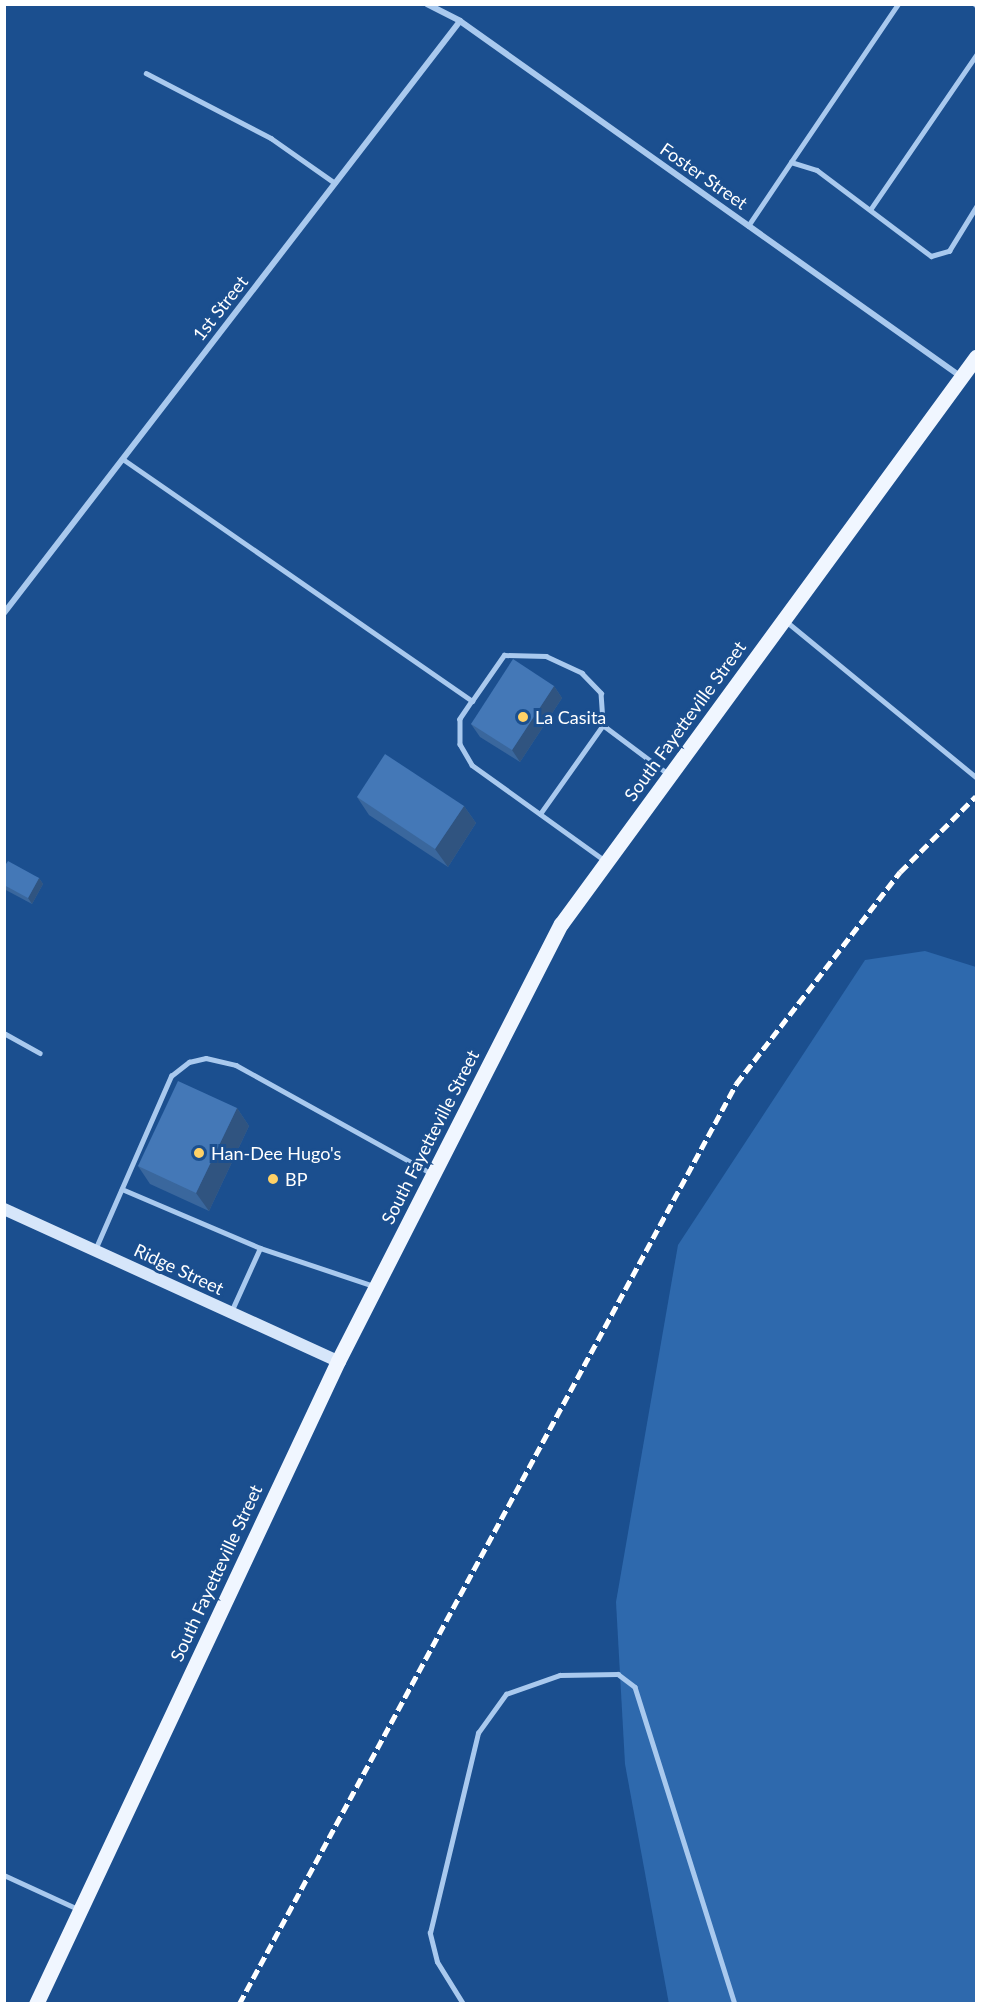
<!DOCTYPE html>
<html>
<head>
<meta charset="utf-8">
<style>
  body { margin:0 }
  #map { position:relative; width:981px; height:2008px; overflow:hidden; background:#1b4f8f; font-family:Lato,sans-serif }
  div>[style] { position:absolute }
  .green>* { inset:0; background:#2e69ad }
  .lane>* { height:4.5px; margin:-2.25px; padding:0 2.25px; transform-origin:2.25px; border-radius:2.25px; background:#a9c9ee }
  .street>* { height:6px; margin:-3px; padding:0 3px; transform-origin:3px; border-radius:3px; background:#a9c9ee }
  .secondary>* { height:12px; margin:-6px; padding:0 6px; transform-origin:6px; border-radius:6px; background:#d6e6fa }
  .primary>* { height:15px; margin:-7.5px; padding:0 7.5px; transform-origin:7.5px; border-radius:7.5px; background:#f0f6ff }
  .rail>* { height:4.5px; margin-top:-2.25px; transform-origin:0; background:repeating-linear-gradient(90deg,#fff 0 10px,transparent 0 14.5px) }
  .wall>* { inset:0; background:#3a679d }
  .shaded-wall>* { inset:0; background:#305480 }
  .building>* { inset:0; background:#4478b7 }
  .dots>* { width:16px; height:16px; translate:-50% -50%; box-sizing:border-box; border:3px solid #1b4f8f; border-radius:50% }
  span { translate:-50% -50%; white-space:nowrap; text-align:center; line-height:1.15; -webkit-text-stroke:6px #1b4f8f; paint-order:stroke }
  .street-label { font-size:18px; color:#fff }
  .poi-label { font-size:18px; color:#fff }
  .left { translate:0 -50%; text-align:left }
  .frame { position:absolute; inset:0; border:6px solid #fff; pointer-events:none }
</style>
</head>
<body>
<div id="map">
  <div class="green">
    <div style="clip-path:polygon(925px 951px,976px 967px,976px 2003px,669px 2004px,625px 1764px,616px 1602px,678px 1245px,865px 960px)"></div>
  </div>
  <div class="lane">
    <div style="left:975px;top:4px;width:1px;rotate:45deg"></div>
    <div style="left:146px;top:73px;width:141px;rotate:27.5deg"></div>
    <div style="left:271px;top:138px;width:78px;rotate:35.1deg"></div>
    <div style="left:791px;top:162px;width:191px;rotate:-55.9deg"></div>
    <div style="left:870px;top:210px;width:188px;rotate:-55.6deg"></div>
    <div style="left:748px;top:226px;width:77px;rotate:-56.1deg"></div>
    <div style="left:791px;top:162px;width:27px;rotate:17deg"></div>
    <div style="left:817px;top:170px;width:143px;rotate:37deg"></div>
    <div style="left:931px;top:256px;width:19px;rotate:-16deg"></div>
    <div style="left:949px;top:251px;width:52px;rotate:-58.5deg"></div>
    <div style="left:123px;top:459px;width:425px;rotate:34.7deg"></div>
    <div style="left:472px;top:701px;width:22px;rotate:124deg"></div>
    <div style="left:460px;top:719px;width:25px;rotate:90deg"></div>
    <div style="left:460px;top:744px;width:24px;rotate:60deg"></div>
    <div style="left:472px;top:765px;width:161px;rotate:35.7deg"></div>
    <div style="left:786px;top:621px;width:246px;rotate:39.4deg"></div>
    <div style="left:472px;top:701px;width:56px;rotate:-55.2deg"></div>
    <div style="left:504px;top:655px;width:42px;rotate:1.4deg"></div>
    <div style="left:546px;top:656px;width:40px;rotate:25deg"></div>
    <div style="left:582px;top:673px;width:28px;rotate:46deg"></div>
    <div style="left:601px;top:693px;width:32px;rotate:86deg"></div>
    <div style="left:540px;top:814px;width:109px;rotate:-54.7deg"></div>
    <div style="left:603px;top:725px;width:80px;rotate:36.9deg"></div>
    <div style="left:4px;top:1033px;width:41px;rotate:29.1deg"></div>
    <div style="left:122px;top:1189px;width:150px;rotate:23.1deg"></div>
    <div style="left:260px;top:1248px;width:120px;rotate:18.4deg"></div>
    <div style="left:95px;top:1250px;width:190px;rotate:-66.4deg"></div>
    <div style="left:171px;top:1076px;width:23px;rotate:-38deg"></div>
    <div style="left:189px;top:1062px;width:17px;rotate:-13deg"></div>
    <div style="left:206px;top:1058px;width:31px;rotate:13deg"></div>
    <div style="left:236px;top:1065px;width:223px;rotate:29deg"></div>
    <div style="left:231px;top:1312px;width:70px;rotate:-65.6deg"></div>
    <div style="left:4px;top:1875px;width:81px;rotate:24.7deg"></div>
    <div style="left:463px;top:2004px;width:49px;rotate:-121.8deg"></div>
    <div style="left:437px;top:1962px;width:30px;rotate:-104deg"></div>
    <div style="left:430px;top:1933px;width:206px;rotate:-76.5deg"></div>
    <div style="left:478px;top:1733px;width:48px;rotate:-54.3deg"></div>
    <div style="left:506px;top:1694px;width:57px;rotate:-19.4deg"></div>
    <div style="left:560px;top:1675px;width:58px;rotate:-1deg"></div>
    <div style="left:618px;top:1674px;width:21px;rotate:37deg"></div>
    <div style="left:635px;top:1687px;width:332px;rotate:72.5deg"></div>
  </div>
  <div class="street">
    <div style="left:427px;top:4px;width:37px;rotate:27deg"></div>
    <div style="left:460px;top:21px;width:613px;rotate:35.37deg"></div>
    <div style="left:4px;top:613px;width:747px;rotate:-52.39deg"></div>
  </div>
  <div class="secondary">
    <div style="left:4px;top:1209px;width:367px;rotate:24.5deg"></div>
  </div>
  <div class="primary">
    <div style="left:36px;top:2004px;width:710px;rotate:-64.84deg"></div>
    <div style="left:338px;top:1361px;width:491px;rotate:-63deg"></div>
    <div style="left:561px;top:924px;width:703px;rotate:-53.8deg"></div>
  </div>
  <div class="rail">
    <div style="left:239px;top:2004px;width:1046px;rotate:-61.62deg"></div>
    <div style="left:736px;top:1084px;width:268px;rotate:-52.3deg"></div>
    <div style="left:900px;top:872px;width:107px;rotate:-45deg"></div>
  </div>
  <div class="wall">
    <div style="clip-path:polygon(554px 686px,562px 698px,520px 762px,480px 737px,471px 724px)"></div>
    <div style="clip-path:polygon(357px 797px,464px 806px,476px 823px,448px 867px,369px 815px)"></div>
    <div style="clip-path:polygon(4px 867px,39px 878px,43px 884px,32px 904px,4px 889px)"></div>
    <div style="clip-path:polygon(237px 1108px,249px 1126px,209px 1211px,150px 1184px,138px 1166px)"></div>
  </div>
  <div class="shaded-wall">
    <div style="clip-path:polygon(554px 686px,562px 698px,520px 762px,512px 750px)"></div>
    <div style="clip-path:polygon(464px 806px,476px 823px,448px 867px,435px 849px)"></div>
    <div style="clip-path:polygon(39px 878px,43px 884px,32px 904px,28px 898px)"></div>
    <div style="clip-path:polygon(237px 1108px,249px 1126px,209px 1211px,196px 1193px)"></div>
  </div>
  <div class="building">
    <div style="clip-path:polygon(513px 659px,554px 686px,512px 750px,471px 724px)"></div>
    <div style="clip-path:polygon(385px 754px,464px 806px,435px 849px,357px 797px)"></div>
    <div style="clip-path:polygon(8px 861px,39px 878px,28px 898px,4px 885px,4px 867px)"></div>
    <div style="clip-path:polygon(178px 1081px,237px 1108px,196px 1193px,138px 1166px)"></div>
  </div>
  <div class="dots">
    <div style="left:523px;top:717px;background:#ffd166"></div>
    <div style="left:199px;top:1153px;background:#ffd166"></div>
    <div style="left:273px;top:1179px;background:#ffd166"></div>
  </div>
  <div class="street-label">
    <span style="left:704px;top:176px;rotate:35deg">Foster Street</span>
    <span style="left:220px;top:308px;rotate:-52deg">1st Street</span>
    <span style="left:685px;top:721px;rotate:-54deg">South Fayetteville Street</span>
    <span style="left:430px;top:1137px;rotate:-63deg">South Fayetteville Street</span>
    <span style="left:179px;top:1269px;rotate:25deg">Ridge Street</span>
    <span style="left:216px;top:1573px;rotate:-65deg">South Fayetteville Street</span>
  </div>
  <div class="poi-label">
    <span class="left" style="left:535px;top:717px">La Casita</span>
    <span class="left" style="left:211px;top:1153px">Han-Dee Hugo's</span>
    <span class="left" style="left:285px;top:1179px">BP</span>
  </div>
  <div class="frame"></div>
</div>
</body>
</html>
